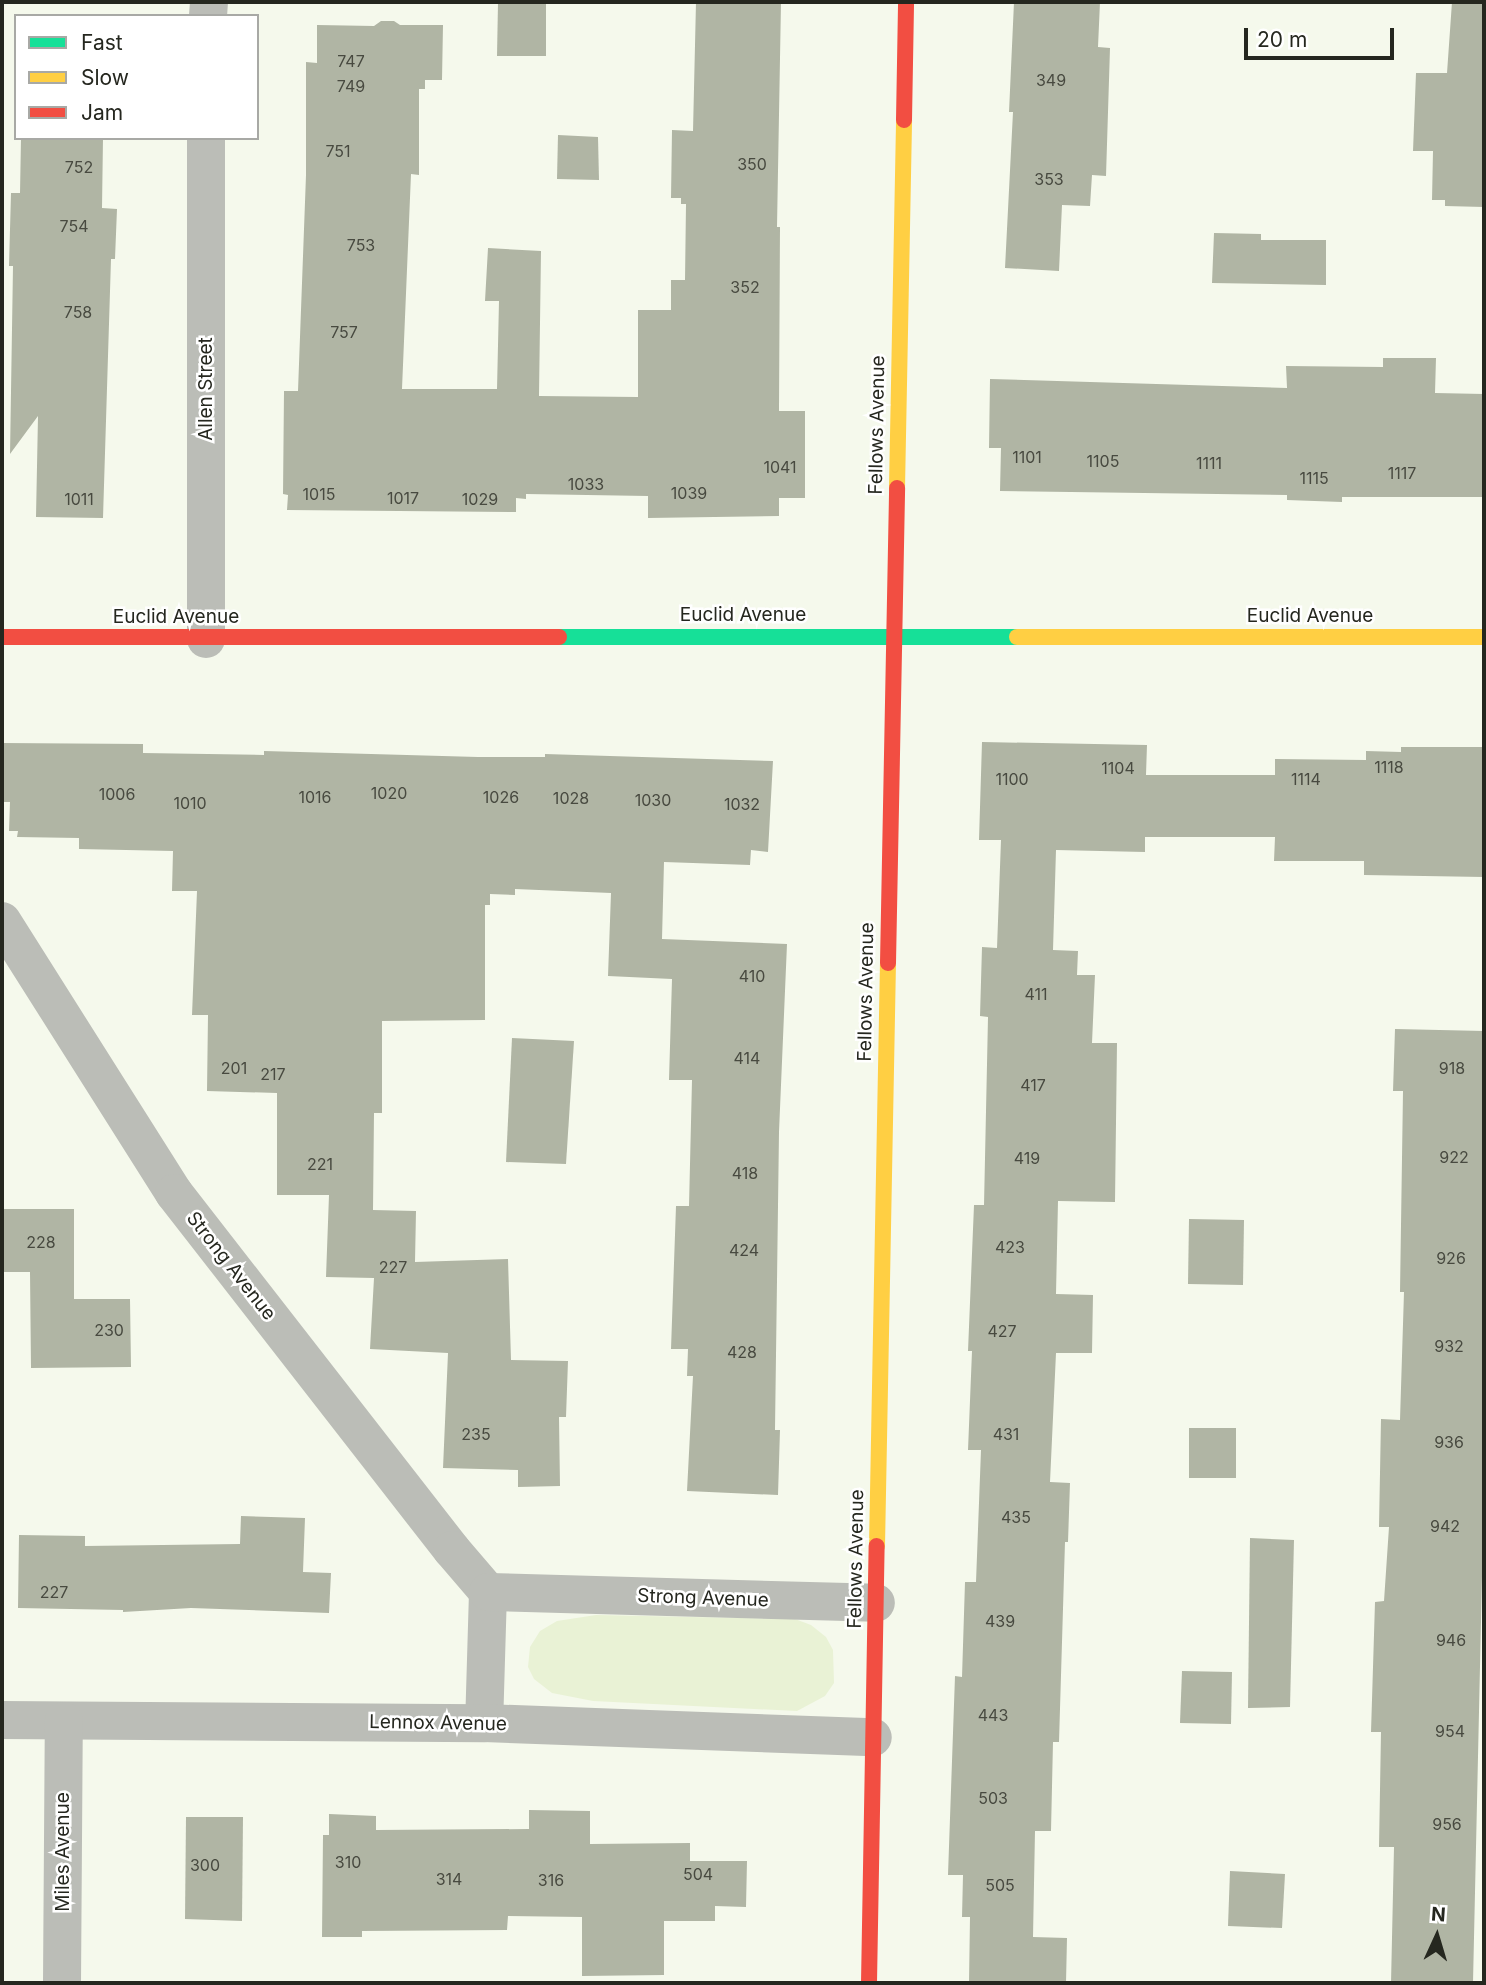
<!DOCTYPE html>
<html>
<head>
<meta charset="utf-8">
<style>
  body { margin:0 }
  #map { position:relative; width:1486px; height:1985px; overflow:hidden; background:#f5f9ec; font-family:Inter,sans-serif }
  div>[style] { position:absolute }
  .green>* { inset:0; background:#e9f2d5 }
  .building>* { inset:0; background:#b0b5a4 }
  .street>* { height:38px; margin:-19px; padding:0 19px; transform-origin:19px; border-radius:19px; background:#bbbdb7 }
  .fast>* { height:16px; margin:-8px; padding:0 8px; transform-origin:8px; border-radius:8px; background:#16e098 }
  .slow>* { height:16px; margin:-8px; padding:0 8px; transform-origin:8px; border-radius:8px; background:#ffcf43 }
  .jam>* { height:16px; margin:-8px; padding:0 8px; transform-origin:8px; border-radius:8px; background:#f24e42 }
  span { translate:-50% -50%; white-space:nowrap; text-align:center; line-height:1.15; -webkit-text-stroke:5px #fff; paint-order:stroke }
  .number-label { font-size:16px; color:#484a40 }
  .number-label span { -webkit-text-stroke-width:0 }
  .street-label { font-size:19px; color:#25271f }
  .frame { position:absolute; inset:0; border:4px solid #25271f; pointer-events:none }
  .legend { position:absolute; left:14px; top:14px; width:245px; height:126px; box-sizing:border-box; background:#fff; border:2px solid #a8a9a5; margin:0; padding:9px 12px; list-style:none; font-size:21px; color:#25271f }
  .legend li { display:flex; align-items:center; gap:14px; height:35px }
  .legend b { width:35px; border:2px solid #a8a9a5 }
  .north { position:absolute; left:1402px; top:1901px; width:70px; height:70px; -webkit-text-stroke:5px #fff; paint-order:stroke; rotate:4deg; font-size:19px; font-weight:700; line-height:28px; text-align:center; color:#25271f }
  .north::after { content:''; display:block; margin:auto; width:24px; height:32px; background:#25271f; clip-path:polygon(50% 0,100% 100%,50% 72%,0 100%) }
  .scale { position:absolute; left:1244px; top:28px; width:150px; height:32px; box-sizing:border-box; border:4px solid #25271f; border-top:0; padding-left:9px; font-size:21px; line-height:24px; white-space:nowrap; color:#25271f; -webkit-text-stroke:5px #fff; paint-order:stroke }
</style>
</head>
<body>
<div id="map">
  <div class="green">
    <div style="clip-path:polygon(596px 1615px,795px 1619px,811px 1625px,826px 1637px,833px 1650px,834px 1683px,825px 1696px,797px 1711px,593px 1701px,552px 1693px,534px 1679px,528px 1667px,530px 1647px,540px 1631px,557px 1621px)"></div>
  </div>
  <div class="building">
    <div style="clip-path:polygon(696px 2px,781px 2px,777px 227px,780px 227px,779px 411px,805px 411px,805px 498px,779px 498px,779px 516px,648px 518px,648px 496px,526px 494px,526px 499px,516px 498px,516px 512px,287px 510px,288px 495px,283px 494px,284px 391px,298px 391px,306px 175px,306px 62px,317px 63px,317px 25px,374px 26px,381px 21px,394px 21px,400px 25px,443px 25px,442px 80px,425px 80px,425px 89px,419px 89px,419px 175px,411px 174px,402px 389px,497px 389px,499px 301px,485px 301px,488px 248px,541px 251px,539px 396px,638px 397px,638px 310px,671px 310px,671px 280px,685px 280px,686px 204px,681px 204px,681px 198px,671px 198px,672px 130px,693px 131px)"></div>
    <div style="clip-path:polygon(1014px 2px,1100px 2px,1098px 47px,1110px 48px,1106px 176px,1092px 175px,1090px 206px,1062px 205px,1059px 271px,1005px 268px,1013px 112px,1009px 112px)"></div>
    <div style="clip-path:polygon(1452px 2px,1484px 2px,1484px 207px,1445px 206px,1445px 200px,1432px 200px,1433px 151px,1413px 151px,1416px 73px,1447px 73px)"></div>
    <div style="clip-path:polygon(498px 3px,546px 3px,546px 56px,497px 56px)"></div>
    <div style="clip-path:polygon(558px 135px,598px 137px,599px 180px,557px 179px)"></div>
    <div style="clip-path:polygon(21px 138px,103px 138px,102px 208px,117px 209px,115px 259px,111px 259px,103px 518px,36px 517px,38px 416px,10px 454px,13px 266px,9px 266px,11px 193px,20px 193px)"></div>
    <div style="clip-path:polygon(1214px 233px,1261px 234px,1261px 240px,1326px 240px,1326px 285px,1212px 283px)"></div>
    <div style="clip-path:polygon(1383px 358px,1436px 358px,1435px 393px,1484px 394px,1484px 497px,1342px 497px,1342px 502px,1287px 500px,1287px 495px,1000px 491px,1001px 448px,989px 448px,990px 379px,1287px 388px,1286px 366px,1383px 367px)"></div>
    <div style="clip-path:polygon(982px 742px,1147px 745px,1146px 775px,1275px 775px,1275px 759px,1366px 760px,1366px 751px,1401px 752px,1401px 747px,1484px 747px,1484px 877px,1364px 875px,1364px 861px,1274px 861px,1275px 837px,1145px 837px,1145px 852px,1056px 850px,1053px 950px,1078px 951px,1077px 975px,1095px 975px,1092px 1043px,1117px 1043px,1115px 1202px,1058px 1201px,1056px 1294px,1093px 1295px,1092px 1353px,1056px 1353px,1050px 1482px,1070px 1483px,1068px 1542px,1065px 1542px,1059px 1742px,1053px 1742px,1051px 1831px,1035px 1831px,1033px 1937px,1067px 1938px,1066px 1983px,969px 1983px,970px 1917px,962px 1917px,963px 1875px,948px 1875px,955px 1676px,962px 1677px,965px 1582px,976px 1582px,981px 1450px,968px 1450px,972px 1351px,968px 1351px,974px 1205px,984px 1205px,988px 1017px,980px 1016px,982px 947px,997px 948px,1001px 840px,979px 840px)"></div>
    <div style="clip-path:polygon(2px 743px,143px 744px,143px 753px,264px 755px,264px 751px,478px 757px,545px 757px,545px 754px,773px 761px,768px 852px,751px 850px,750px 865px,664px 862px,662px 939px,787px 944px,779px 1132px,775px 1430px,780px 1430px,778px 1495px,687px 1491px,693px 1376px,687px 1376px,688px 1349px,671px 1349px,676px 1206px,689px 1206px,692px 1080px,669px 1080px,672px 979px,608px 976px,611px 893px,515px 889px,515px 895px,490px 894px,490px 905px,485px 905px,485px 1020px,382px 1021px,382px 1113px,374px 1113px,373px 1210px,416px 1211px,415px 1262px,508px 1259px,511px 1360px,568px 1361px,566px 1417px,559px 1417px,560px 1486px,518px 1487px,518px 1470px,443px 1468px,448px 1353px,370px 1349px,374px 1278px,326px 1277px,329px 1195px,277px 1195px,277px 1093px,207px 1091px,208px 1015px,192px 1015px,197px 891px,172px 891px,173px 851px,79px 849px,79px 838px,17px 837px,18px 831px,9px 831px,10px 802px,2px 802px)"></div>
    <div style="clip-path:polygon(1395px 1029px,1484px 1031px,1484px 1486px,1473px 1983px,1391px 1983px,1394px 1847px,1379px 1847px,1381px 1732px,1371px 1732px,1375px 1602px,1384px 1601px,1389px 1527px,1379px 1527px,1381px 1419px,1400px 1420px,1404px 1292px,1400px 1292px,1403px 1091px,1393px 1091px)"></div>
    <div style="clip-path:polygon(512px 1038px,574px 1041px,566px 1164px,506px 1162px)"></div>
    <div style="clip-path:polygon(2px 1209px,74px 1209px,74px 1299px,130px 1299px,131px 1367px,31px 1368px,30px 1272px,2px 1272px)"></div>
    <div style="clip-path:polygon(1189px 1219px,1244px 1220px,1243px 1285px,1188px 1284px)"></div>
    <div style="clip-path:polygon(1189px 1428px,1236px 1428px,1236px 1478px,1189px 1478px)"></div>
    <div style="clip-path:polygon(241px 1516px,305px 1518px,303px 1572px,331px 1573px,329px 1613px,191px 1608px,123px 1612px,123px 1610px,18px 1608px,19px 1535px,85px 1536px,85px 1546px,240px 1544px)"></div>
    <div style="clip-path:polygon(1250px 1538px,1294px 1540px,1290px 1707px,1248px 1708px)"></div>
    <div style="clip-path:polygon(1182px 1671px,1232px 1672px,1231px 1724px,1180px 1723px)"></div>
    <div style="clip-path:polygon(529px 1810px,590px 1811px,590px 1844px,690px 1843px,690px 1861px,747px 1861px,746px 1907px,715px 1906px,715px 1921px,664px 1921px,664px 1975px,582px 1976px,582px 1917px,508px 1916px,507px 1930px,362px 1931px,362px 1937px,322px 1937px,323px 1835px,329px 1835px,329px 1814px,376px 1816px,376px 1830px,529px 1829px)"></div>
    <div style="clip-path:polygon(186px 1817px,243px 1817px,242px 1921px,185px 1919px)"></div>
    <div style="clip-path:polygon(1230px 1871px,1285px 1874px,1282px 1928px,1228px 1926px)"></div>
  </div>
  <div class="street">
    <div style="left:208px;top:16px;width:14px;rotate:-86deg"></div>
    <div style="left:206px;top:138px;width:501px;rotate:90deg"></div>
    <div style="left:2px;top:921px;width:322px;rotate:57.7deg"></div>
    <div style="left:174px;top:1193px;width:452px;rotate:52.1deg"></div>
    <div style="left:452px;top:1550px;width:55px;rotate:49.4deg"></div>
    <div style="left:488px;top:1592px;width:131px;rotate:91.7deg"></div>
    <div style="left:488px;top:1592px;width:388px;rotate:1.6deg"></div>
    <div style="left:2px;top:1720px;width:482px;rotate:0.4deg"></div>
    <div style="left:484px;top:1723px;width:389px;rotate:2.1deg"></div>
    <div style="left:62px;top:1983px;width:262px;rotate:-89.6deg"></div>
  </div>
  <div class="fast">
    <div style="left:559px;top:637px;width:458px"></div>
  </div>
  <div class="slow">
    <div style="left:897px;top:488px;width:368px;rotate:-88.9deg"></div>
    <div style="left:1017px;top:637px;width:467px"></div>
    <div style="left:877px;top:1546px;width:583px;rotate:-88.92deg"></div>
  </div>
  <div class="jam">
    <div style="left:904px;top:120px;width:118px;rotate:-89deg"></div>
    <div style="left:2px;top:637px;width:557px"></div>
    <div style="left:888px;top:963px;width:475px;rotate:-88.9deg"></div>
    <div style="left:869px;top:1983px;width:437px;rotate:-89deg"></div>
  </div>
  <div class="number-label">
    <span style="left:351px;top:61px">747</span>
    <span style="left:1051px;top:80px">349</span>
    <span style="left:351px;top:86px">749</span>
    <span style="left:338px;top:151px">751</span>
    <span style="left:752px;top:164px">350</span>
    <span style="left:79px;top:167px">752</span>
    <span style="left:1049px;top:179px">353</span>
    <span style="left:74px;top:226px">754</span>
    <span style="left:361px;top:245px">753</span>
    <span style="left:745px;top:287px">352</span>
    <span style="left:78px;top:312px">758</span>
    <span style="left:344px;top:332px">757</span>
    <span style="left:1027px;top:457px">1101</span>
    <span style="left:1103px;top:461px">1105</span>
    <span style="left:1209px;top:463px">1111</span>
    <span style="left:780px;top:467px">1041</span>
    <span style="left:1402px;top:473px">1117</span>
    <span style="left:1314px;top:478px">1115</span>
    <span style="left:586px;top:484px">1033</span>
    <span style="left:689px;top:493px">1039</span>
    <span style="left:319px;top:494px">1015</span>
    <span style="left:403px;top:498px">1017</span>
    <span style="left:79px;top:499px">1011</span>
    <span style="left:480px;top:499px">1029</span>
    <span style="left:1389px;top:767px">1118</span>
    <span style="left:1118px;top:768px">1104</span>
    <span style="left:1012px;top:779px">1100</span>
    <span style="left:1306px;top:779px">1114</span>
    <span style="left:389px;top:793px">1020</span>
    <span style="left:117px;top:794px">1006</span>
    <span style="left:315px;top:797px">1016</span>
    <span style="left:501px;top:797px">1026</span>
    <span style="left:571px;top:798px">1028</span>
    <span style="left:653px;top:800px">1030</span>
    <span style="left:190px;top:803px">1010</span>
    <span style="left:742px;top:804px">1032</span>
    <span style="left:752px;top:976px">410</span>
    <span style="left:1036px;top:994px">411</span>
    <span style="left:747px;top:1058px">414</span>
    <span style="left:234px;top:1068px">201</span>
    <span style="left:1452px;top:1068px">918</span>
    <span style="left:273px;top:1074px">217</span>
    <span style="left:1033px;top:1085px">417</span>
    <span style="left:1454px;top:1157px">922</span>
    <span style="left:1027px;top:1158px">419</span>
    <span style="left:320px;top:1164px">221</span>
    <span style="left:745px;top:1173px">418</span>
    <span style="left:41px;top:1242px">228</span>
    <span style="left:1010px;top:1247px">423</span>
    <span style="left:744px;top:1250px">424</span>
    <span style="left:1451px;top:1258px">926</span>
    <span style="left:393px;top:1267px">227</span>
    <span style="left:109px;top:1330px">230</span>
    <span style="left:1002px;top:1331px">427</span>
    <span style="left:1449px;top:1346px">932</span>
    <span style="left:742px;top:1352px">428</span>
    <span style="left:476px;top:1434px">235</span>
    <span style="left:1006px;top:1434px">431</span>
    <span style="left:1449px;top:1442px">936</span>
    <span style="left:1016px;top:1517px">435</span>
    <span style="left:1445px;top:1526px">942</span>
    <span style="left:54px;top:1592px">227</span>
    <span style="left:1000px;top:1621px">439</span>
    <span style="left:1451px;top:1640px">946</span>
    <span style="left:993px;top:1715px">443</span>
    <span style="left:1450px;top:1731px">954</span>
    <span style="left:993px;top:1798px">503</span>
    <span style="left:1447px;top:1824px">956</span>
    <span style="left:348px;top:1862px">310</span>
    <span style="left:205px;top:1865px">300</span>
    <span style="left:698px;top:1874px">504</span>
    <span style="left:449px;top:1879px">314</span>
    <span style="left:551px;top:1880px">316</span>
    <span style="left:1000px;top:1885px">505</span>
  </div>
  <div class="street-label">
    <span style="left:206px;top:389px;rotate:-90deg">Allen Street</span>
    <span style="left:877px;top:425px;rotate:-89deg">Fellows Avenue</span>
    <span style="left:743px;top:615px">Euclid Avenue</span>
    <span style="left:1310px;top:616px">Euclid Avenue</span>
    <span style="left:176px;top:617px">Euclid Avenue</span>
    <span style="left:866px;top:992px;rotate:-89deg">Fellows Avenue</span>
    <span style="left:231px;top:1266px;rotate:52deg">Strong Avenue</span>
    <span style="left:856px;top:1559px;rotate:-89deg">Fellows Avenue</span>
    <span style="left:703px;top:1598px;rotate:2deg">Strong Avenue</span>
    <span style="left:438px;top:1723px;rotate:1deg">Lennox Avenue</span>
    <span style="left:63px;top:1852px;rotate:-90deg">Miles Avenue</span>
  </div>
  <div class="frame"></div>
  <ul class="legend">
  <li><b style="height:9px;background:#16e098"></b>Fast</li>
  <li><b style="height:9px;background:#ffcf43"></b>Slow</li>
  <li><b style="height:9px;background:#f24e42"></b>Jam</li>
  </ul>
  <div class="north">N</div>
  <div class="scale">20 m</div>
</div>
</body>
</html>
